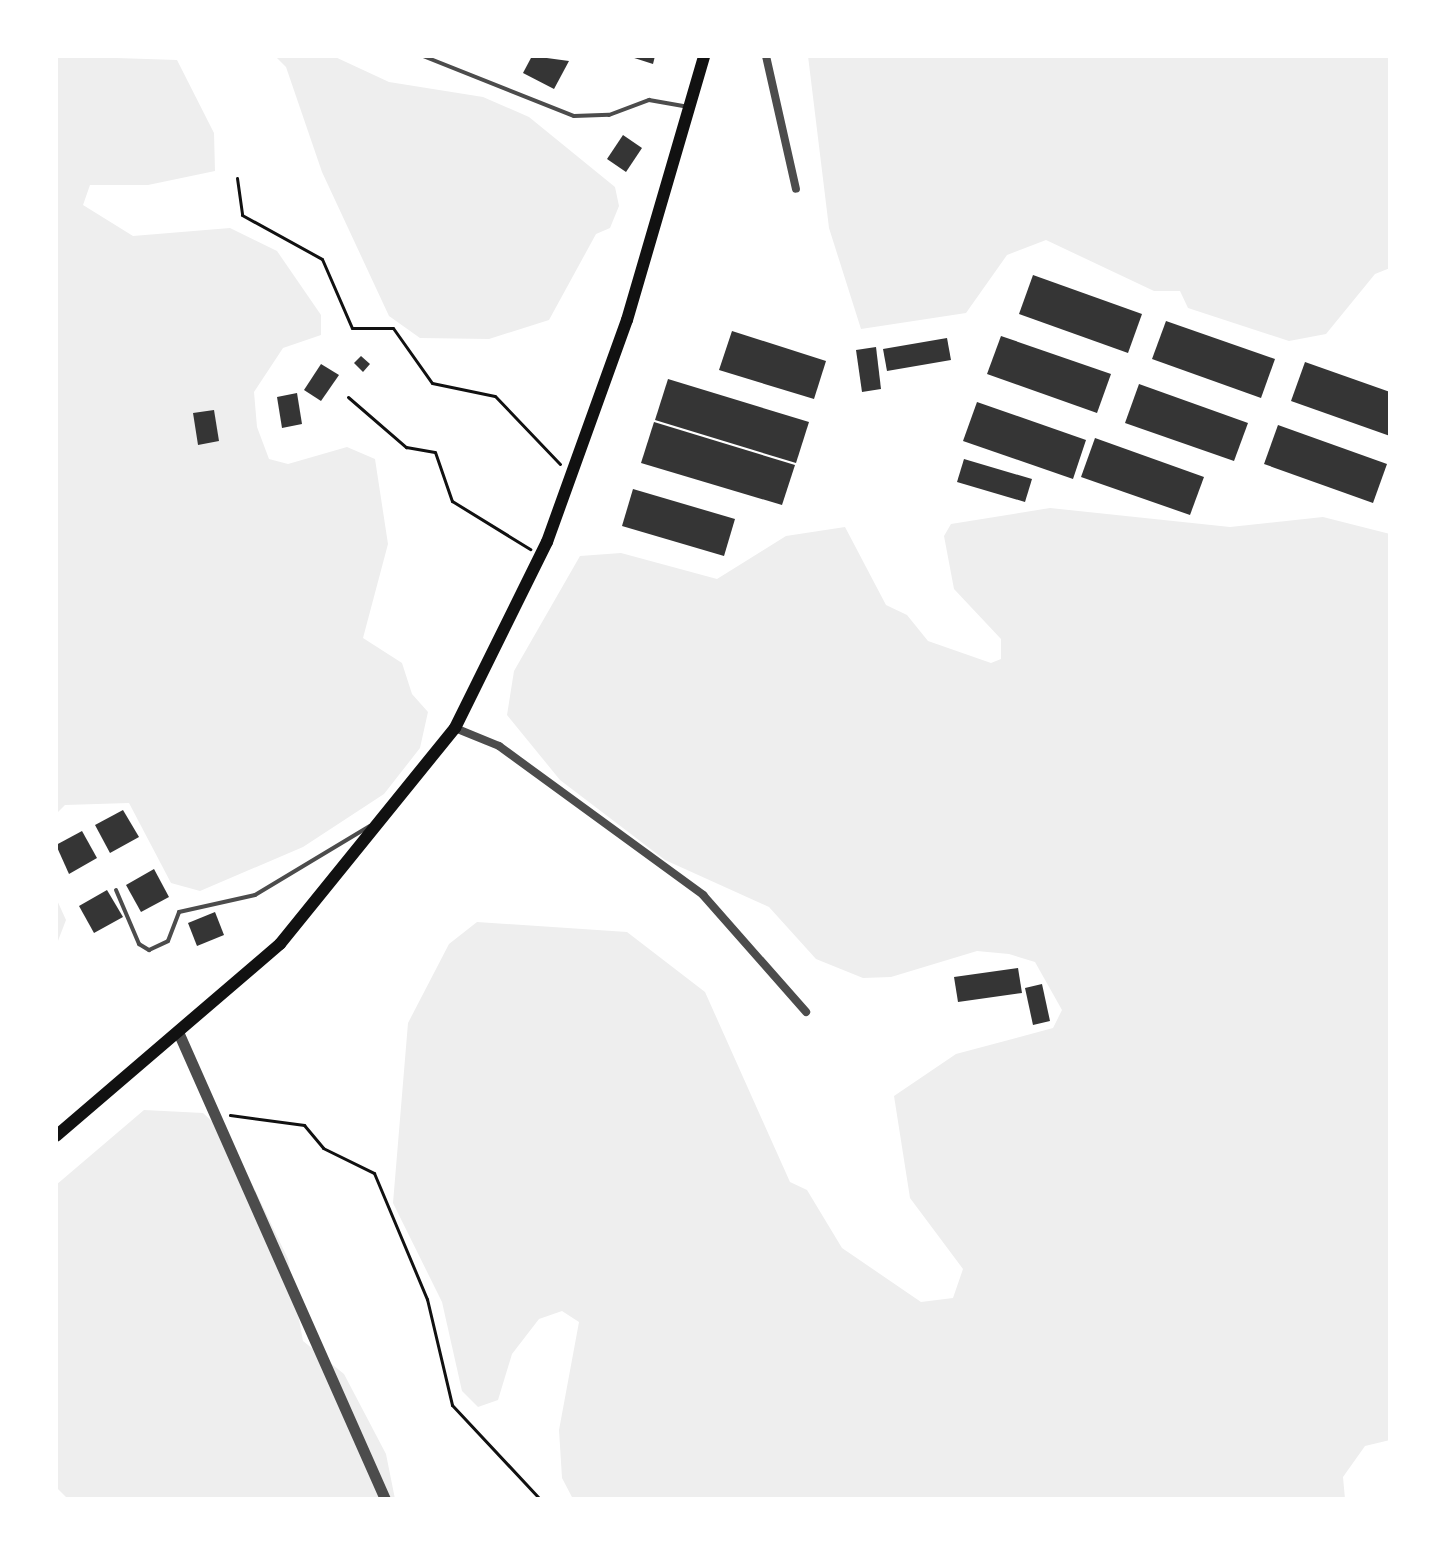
<!DOCTYPE html>
<html>
<head>
<meta charset="utf-8">
<style>
  body { margin:0 }
  #map { position:relative; width:1446px; height:1555px; overflow:hidden; background:#fff; font-family:Barlow,sans-serif }
  div>[style] { position:absolute }
  .green>* { inset:0; background:#eee }
  .building>* { inset:0; background:#353535 }
  .path>* { height:3px; margin:-1.5px; padding:0 1.5px; transform-origin:1.5px; border-radius:1.5px; background:#111 }
  .service>* { height:4px; margin:-2px; padding:0 2px; transform-origin:2px; border-radius:2px; background:#4c4c4c }
  .minor>* { height:8px; margin:-4px; padding:0 4px; transform-origin:4px; border-radius:4px; background:#4c4c4c }
  .tertiary>* { height:11px; margin:-5.5px; padding:0 5.5px; transform-origin:5.5px; border-radius:5.5px; background:#4c4c4c }
  .secondary>* { height:12px; margin:-6px; padding:0 6px; transform-origin:6px; border-radius:6px; background:#111 }
  span { translate:-50% -50%; white-space:nowrap; text-align:center; line-height:1.15; -webkit-text-stroke:8px #fff; paint-order:stroke }
  .frame { position:absolute; inset:0; border:58px solid #fff; pointer-events:none }
</style>
</head>
<body>
<div id="map">
  <div class="green">
    <div style="clip-path:polygon(56px 56px,177px 60px,214px 133px,215px 171px,148px 185px,90px 185px,83px 205px,133px 236px,230px 228px,277px 251px,321px 315px,321px 335px,283px 348px,254px 392px,257px 427px,269px 459px,288px 464px,347px 447px,375px 459px,388px 544px,363px 638px,402px 663px,412px 694px,428px 712px,420px 748px,384px 794px,303px 847px,200px 891px,171px 883px,129px 803px,65px 805px,56px 814px)"></div>
    <div style="clip-path:polygon(275px 56px,333px 56px,389px 82px,483px 97px,529px 117px,615px 187px,619px 206px,610px 228px,596px 234px,549px 320px,489px 339px,420px 338px,389px 316px,322px 172px,286px 67px)"></div>
    <div style="clip-path:polygon(808px 56px,1390px 56px,1390px 268px,1375px 274px,1326px 334px,1289px 341px,1188px 308px,1180px 291px,1154px 291px,1046px 240px,1007px 255px,966px 313px,861px 329px,829px 228px)"></div>
    <div style="clip-path:polygon(1050px 508px,1230px 527px,1323px 517px,1390px 534px,1390px 1440px,1365px 1446px,1343px 1477px,1345px 1499px,573px 1499px,562px 1478px,559px 1430px,579px 1322px,562px 1311px,539px 1319px,512px 1354px,498px 1400px,478px 1407px,462px 1391px,442px 1302px,393px 1203px,408px 1023px,449px 944px,477px 922px,627px 932px,705px 992px,790px 1182px,807px 1190px,842px 1248px,921px 1302px,953px 1298px,963px 1269px,910px 1198px,894px 1096px,956px 1054px,1053px 1028px,1062px 1010px,1035px 962px,1009px 954px,977px 951px,891px 977px,863px 978px,816px 959px,769px 907px,665px 860px,560px 780px,507px 715px,514px 671px,580px 556px,621px 553px,717px 579px,786px 536px,845px 527px,886px 605px,907px 615px,928px 641px,991px 663px,1001px 659px,1001px 639px,954px 589px,944px 536px,951px 524px)"></div>
    <div style="clip-path:polygon(56px 898px,66px 920px,56px 946px)"></div>
    <div style="clip-path:polygon(144px 1110px,203px 1113px,230px 1138px,288px 1259px,303px 1341px,344px 1374px,386px 1454px,395px 1499px,68px 1499px,56px 1487px,56px 1185px)"></div>
  </div>
  <div class="building">
    <div style="clip-path:polygon(532px 56px,569px 61px,554px 89px,523px 73px)"></div>
    <div style="clip-path:polygon(628px 56px,655px 56px,653px 64px)"></div>
    <div style="clip-path:polygon(623px 135px,642px 148px,626px 172px,607px 159px)"></div>
    <div style="clip-path:polygon(1033px 275px,1142px 314px,1128px 353px,1019px 314px)"></div>
    <div style="clip-path:polygon(1166px 321px,1275px 359px,1261px 398px,1152px 359px)"></div>
    <div style="clip-path:polygon(732px 331px,826px 361px,814px 399px,719px 370px)"></div>
    <div style="clip-path:polygon(1001px 336px,1111px 374px,1097px 413px,987px 374px)"></div>
    <div style="clip-path:polygon(947px 338px,951px 360px,887px 371px,883px 349px)"></div>
    <div style="clip-path:polygon(876px 347px,881px 389px,862px 392px,856px 350px)"></div>
    <div style="clip-path:polygon(361px 356px,370px 364px,363px 372px,354px 363px)"></div>
    <div style="clip-path:polygon(1305px 362px,1390px 392px,1390px 436px,1291px 401px)"></div>
    <div style="clip-path:polygon(321px 364px,339px 375px,321px 401px,304px 390px)"></div>
    <div style="clip-path:polygon(668px 379px,809px 422px,796px 463px,655px 420px)"></div>
    <div style="clip-path:polygon(1139px 384px,1248px 423px,1234px 461px,1125px 423px)"></div>
    <div style="clip-path:polygon(297px 393px,302px 424px,282px 428px,277px 397px)"></div>
    <div style="clip-path:polygon(977px 402px,1086px 440px,1073px 479px,963px 441px)"></div>
    <div style="clip-path:polygon(214px 410px,219px 441px,198px 445px,193px 413px)"></div>
    <div style="clip-path:polygon(654px 422px,795px 465px,782px 505px,641px 463px)"></div>
    <div style="clip-path:polygon(1278px 425px,1387px 464px,1373px 503px,1264px 464px)"></div>
    <div style="clip-path:polygon(1095px 438px,1204px 477px,1190px 515px,1081px 477px)"></div>
    <div style="clip-path:polygon(964px 459px,1032px 479px,1025px 502px,957px 482px)"></div>
    <div style="clip-path:polygon(633px 489px,735px 519px,724px 556px,622px 526px)"></div>
    <div style="clip-path:polygon(123px 810px,139px 837px,110px 853px,95px 825px)"></div>
    <div style="clip-path:polygon(82px 831px,97px 858px,69px 874px,56px 845px)"></div>
    <div style="clip-path:polygon(154px 869px,169px 897px,141px 912px,126px 885px)"></div>
    <div style="clip-path:polygon(107px 890px,123px 917px,94px 933px,79px 906px)"></div>
    <div style="clip-path:polygon(215px 912px,224px 935px,197px 946px,188px 923px)"></div>
    <div style="clip-path:polygon(1018px 968px,1022px 993px,958px 1002px,954px 977px)"></div>
    <div style="clip-path:polygon(1042px 984px,1050px 1021px,1033px 1025px,1025px 988px)"></div>
  </div>
  <div class="path">
    <div style="left:237px;top:178px;width:37px;rotate:82deg"></div>
    <div style="left:242px;top:215px;width:91px;rotate:28.8deg"></div>
    <div style="left:322px;top:259px;width:75px;rotate:66.5deg"></div>
    <div style="left:352px;top:328px;width:41px"></div>
    <div style="left:393px;top:328px;width:67px;rotate:54.7deg"></div>
    <div style="left:432px;top:383px;width:64px;rotate:11.7deg"></div>
    <div style="left:495px;top:396px;width:94px;rotate:46.3deg"></div>
    <div style="left:348px;top:397px;width:77px;rotate:40.8deg"></div>
    <div style="left:406px;top:447px;width:29px;rotate:10deg"></div>
    <div style="left:435px;top:452px;width:52px;rotate:70.9deg"></div>
    <div style="left:452px;top:501px;width:92px;rotate:31.6deg"></div>
    <div style="left:230px;top:1115px;width:75px;rotate:7.7deg"></div>
    <div style="left:304px;top:1125px;width:30px;rotate:50deg"></div>
    <div style="left:323px;top:1148px;width:57px;rotate:26.1deg"></div>
    <div style="left:374px;top:1173px;width:137px;rotate:67.2deg"></div>
    <div style="left:427px;top:1299px;width:109px;rotate:76.7deg"></div>
    <div style="left:452px;top:1405px;width:129px;rotate:46.9deg"></div>
  </div>
  <div class="service">
    <div style="left:423px;top:56px;width:162px;rotate:21.7deg"></div>
    <div style="left:574px;top:116px;width:35px;rotate:-2deg"></div>
    <div style="left:609px;top:115px;width:43px;rotate:-20.6deg"></div>
    <div style="left:649px;top:100px;width:39px;rotate:10deg"></div>
    <div style="left:116px;top:890px;width:59px;rotate:66.9deg"></div>
    <div style="left:139px;top:944px;width:12px;rotate:31deg"></div>
    <div style="left:149px;top:950px;width:21px;rotate:-25deg"></div>
    <div style="left:168px;top:941px;width:31px;rotate:-69deg"></div>
    <div style="left:179px;top:912px;width:78px;rotate:-12.6deg"></div>
    <div style="left:255px;top:895px;width:134px;rotate:-31deg"></div>
  </div>
  <div class="minor">
    <div style="left:766px;top:56px;width:136px;rotate:77.3deg"></div>
    <div style="left:455px;top:728px;width:48px;rotate:22.2deg"></div>
    <div style="left:499px;top:746px;width:253px;rotate:36.1deg"></div>
    <div style="left:703px;top:895px;width:156px;rotate:48.6deg"></div>
  </div>
  <div class="tertiary">
    <div style="left:179px;top:1034px;width:509px;rotate:66.11deg"></div>
  </div>
  <div class="secondary">
    <div style="left:56px;top:1136px;width:295px;rotate:-40.6deg"></div>
    <div style="left:280px;top:944px;width:278px;rotate:-51deg"></div>
    <div style="left:455px;top:728px;width:208px;rotate:-63.7deg"></div>
    <div style="left:547px;top:542px;width:236px;rotate:-70.2deg"></div>
    <div style="left:627px;top:320px;width:275px;rotate:-73.7deg"></div>
  </div>
  <div class="frame"></div>
</div>
</body>
</html>
